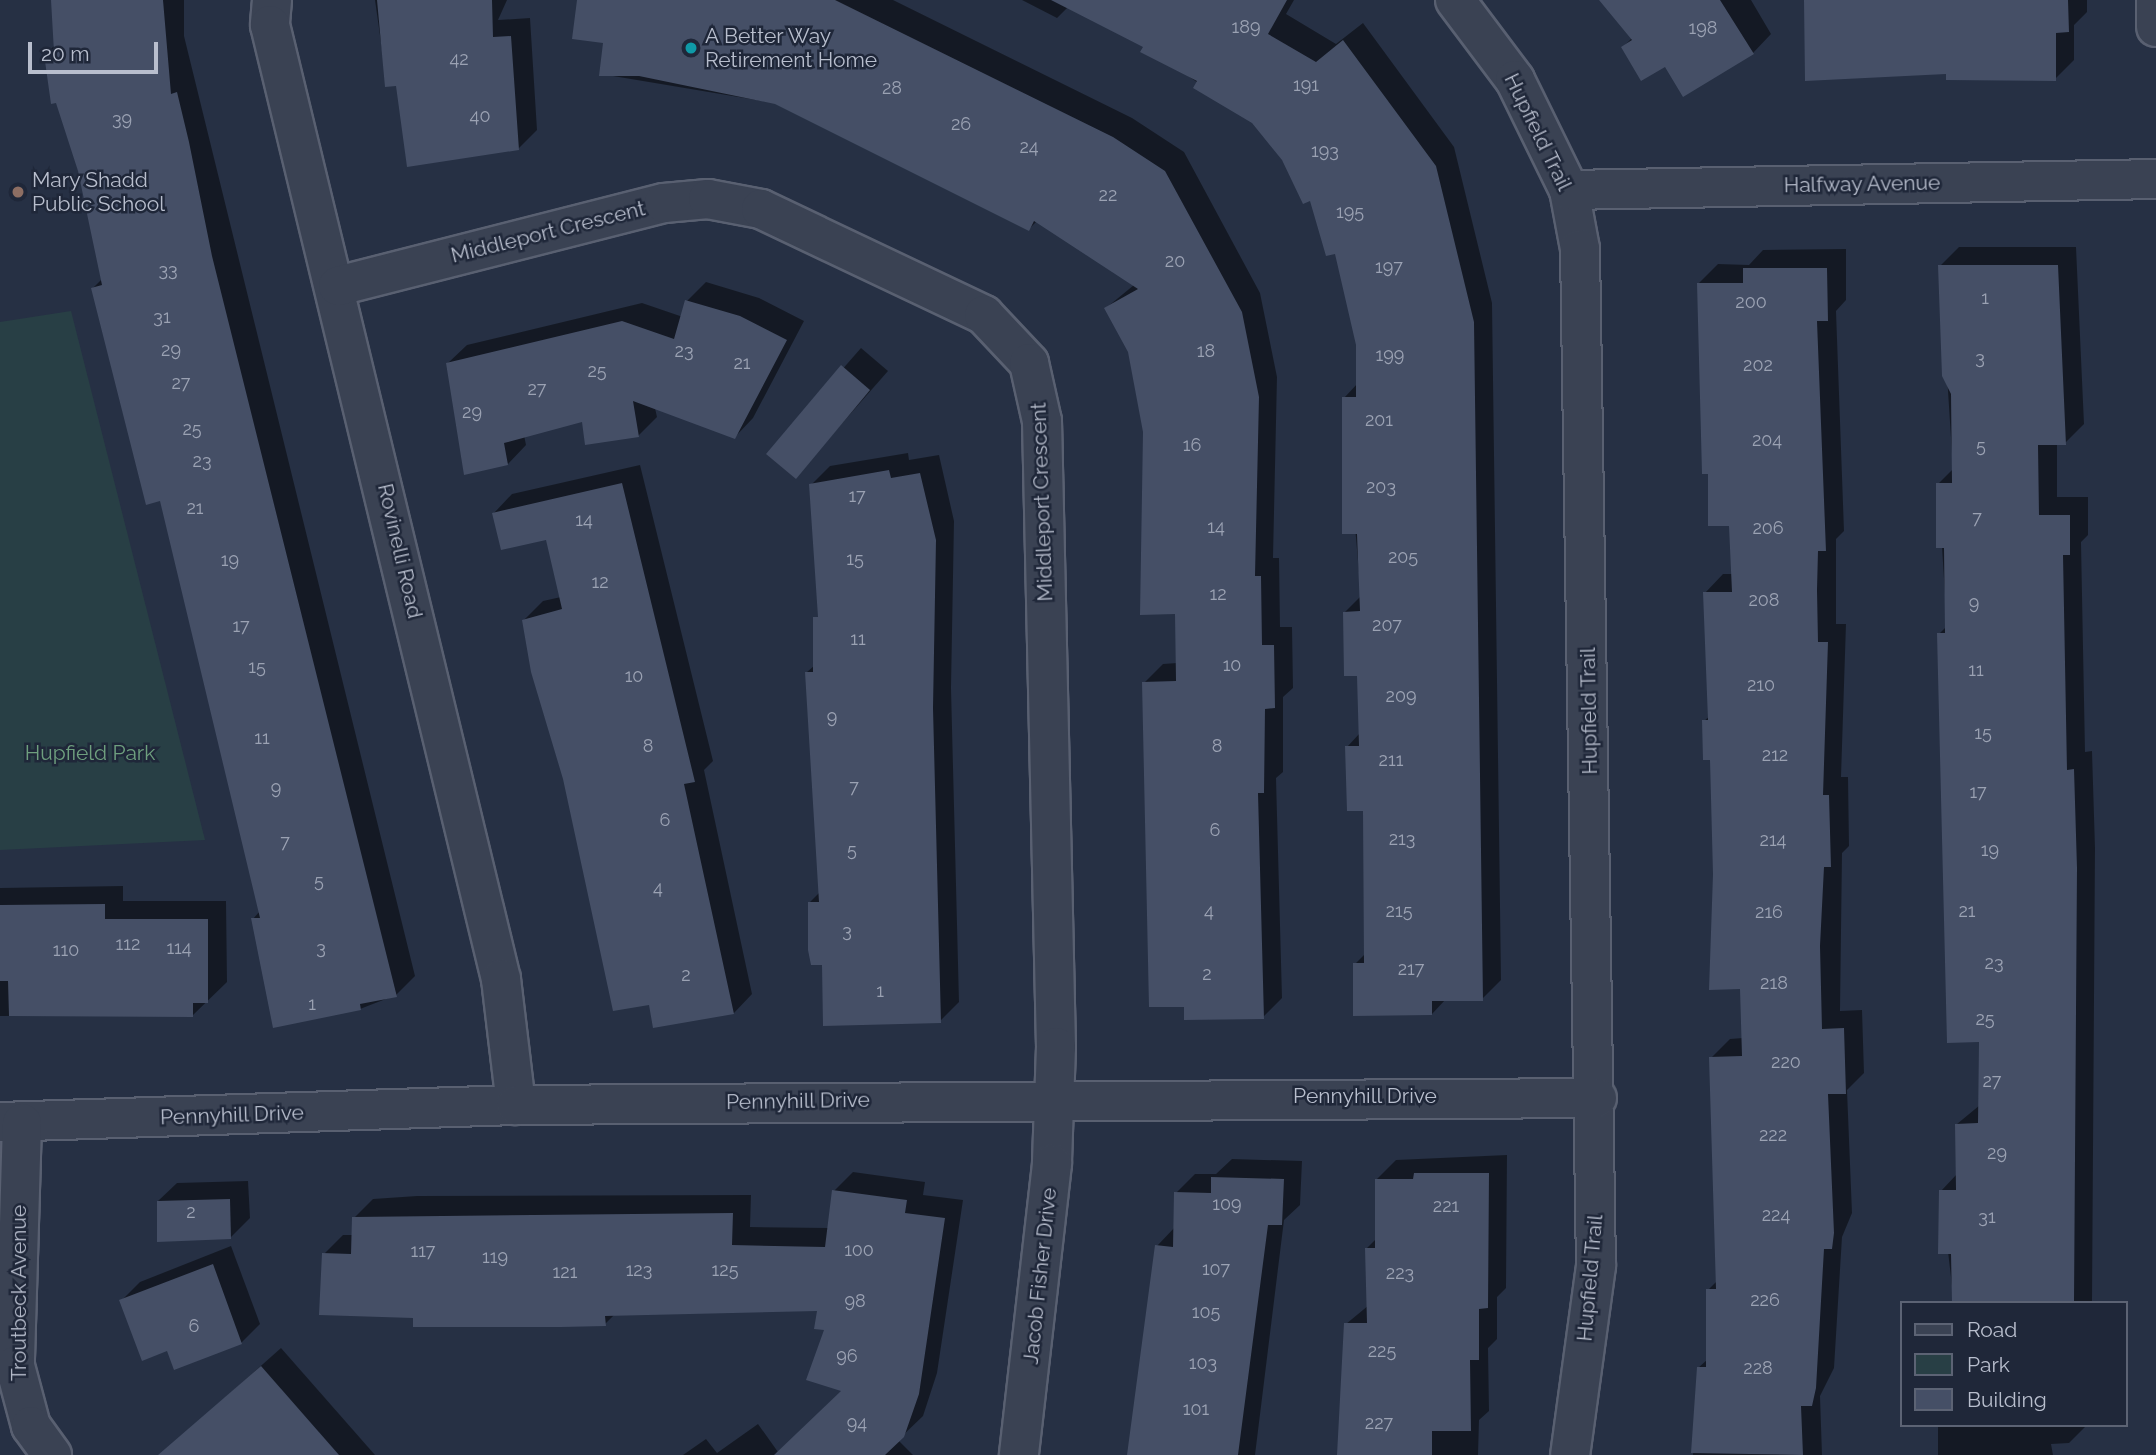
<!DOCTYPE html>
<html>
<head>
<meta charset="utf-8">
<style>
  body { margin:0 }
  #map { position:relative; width:2156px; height:1455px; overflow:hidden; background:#263044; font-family:Raleway,sans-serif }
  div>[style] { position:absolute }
  .green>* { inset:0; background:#283f45 }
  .shadow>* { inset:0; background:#0007 }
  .building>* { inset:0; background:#454f66 }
  .roads { filter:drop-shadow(2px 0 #596071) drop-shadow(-2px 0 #596071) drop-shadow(0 2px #596071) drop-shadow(0 -2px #596071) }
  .minor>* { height:38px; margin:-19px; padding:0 19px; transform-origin:19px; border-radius:19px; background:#3a4253 }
  .dots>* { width:19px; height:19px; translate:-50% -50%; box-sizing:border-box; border:4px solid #1f2739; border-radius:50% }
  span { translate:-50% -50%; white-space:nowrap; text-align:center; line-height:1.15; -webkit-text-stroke:5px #1f2739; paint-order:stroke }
  .number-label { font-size:18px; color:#9ba2b3 }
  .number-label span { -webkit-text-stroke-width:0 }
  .poi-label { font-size:21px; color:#b8becd }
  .left { translate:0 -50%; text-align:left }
  .street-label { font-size:21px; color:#b8becd }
  .park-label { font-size:21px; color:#6e9f7e }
  .legend { position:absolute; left:1900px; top:1301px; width:228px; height:126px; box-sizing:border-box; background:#1f2739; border:2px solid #5c6374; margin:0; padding:9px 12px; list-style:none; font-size:21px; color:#b8becd }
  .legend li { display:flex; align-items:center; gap:14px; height:35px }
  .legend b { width:35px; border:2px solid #5c6374 }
  .scale { position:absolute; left:28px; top:42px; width:130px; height:32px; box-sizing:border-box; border:4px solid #b8becd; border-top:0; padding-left:9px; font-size:21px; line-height:24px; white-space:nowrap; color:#b8becd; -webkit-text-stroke:5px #1f2739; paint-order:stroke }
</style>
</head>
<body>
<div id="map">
  <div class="green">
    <div style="clip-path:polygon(71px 311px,205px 840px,0 850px,0 322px)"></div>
  </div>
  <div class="shadow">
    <div style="clip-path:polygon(53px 0,184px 0,184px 36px,415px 976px,396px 995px,360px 1009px,253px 919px,260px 911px,161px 499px,93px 288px,103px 278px,97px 238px,46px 54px,55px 45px)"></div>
    <div style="clip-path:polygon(375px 0,507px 0,498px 20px,530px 18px,537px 130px,518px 149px,397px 84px,387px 85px)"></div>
    <div style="clip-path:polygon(579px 0,893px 0,1132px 118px,1184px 152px,1260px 293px,1277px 377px,1273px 558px,1279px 558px,1280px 627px,1292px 627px,1293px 688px,1283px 697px,1283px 772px,1276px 778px,1282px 998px,1263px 1017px,1144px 683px,1163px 664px,1177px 663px,1177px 613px,1130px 351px,1106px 308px,1134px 285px,1037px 221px,1029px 229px,775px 103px,601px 74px,605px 41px)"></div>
    <div style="clip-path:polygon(1022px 0,1294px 0,1286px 14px,1336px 44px,1363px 23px,1454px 147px,1492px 303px,1501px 980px,1482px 999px,1446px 999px,1432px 1014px,1355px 964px,1366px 953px,1365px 809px,1347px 747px,1360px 733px,1359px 674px,1345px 612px,1361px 596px,1344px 398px,1358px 383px,1358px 345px,1336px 251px,1311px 198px,1253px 121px,1145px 46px,1068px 7px,1057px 18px)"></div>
    <div style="clip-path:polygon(1601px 0,1751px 0,1771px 34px,1753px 53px,1665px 65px,1623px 47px,1632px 38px)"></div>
    <div style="clip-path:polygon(1806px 0,2087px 0,2087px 12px,2074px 25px,2074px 60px,2055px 79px,1948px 72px)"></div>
    <div style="clip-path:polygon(1959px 247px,2076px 247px,2084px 424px,2065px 443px,2057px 443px,2057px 497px,2088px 497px,2088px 535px,2081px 542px,2085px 752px,2092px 751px,2095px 848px,2092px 1303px,1954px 1303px,1941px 1191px,1957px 1174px,1957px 1124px,1980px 1105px,1981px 1040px,1939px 634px,1947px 626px,1938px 484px,1953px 469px,1940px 266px)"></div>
    <div style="clip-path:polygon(1846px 249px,1846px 300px,1836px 311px,1844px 531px,1836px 539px,1836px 624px,1846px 624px,1841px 777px,1848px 777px,1849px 846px,1842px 853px,1840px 1011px,1862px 1010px,1864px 1073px,1847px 1090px,1852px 1213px,1842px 1237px,1834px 1368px,1820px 1396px,1822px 1455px,1693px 1455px,1698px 1368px,1708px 1359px,1708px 1290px,1718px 1280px,1711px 1058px,1730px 1039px,1743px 1038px,1741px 988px,1714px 874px,1712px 758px,1704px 721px,1710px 716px,1705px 593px,1723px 574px,1733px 574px,1731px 524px,1709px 473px,1699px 283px,1718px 264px,1749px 265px,1763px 250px)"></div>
    <div style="clip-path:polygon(706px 282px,759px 298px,804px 321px,753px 418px,735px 437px,655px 408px,657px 417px,638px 436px,583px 420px,524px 435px,526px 445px,508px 464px,448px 363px,467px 345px,642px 303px,683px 317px,687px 301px)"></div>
    <div style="clip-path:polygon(861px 348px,888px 371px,795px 477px,769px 453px)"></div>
    <div style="clip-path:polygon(908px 453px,909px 460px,939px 455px,954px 521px,951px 688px,959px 1002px,940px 1021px,824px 964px,810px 902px,820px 892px,807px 672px,815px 665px,820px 613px,811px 485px,830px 466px)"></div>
    <div style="clip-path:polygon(640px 465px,713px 761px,704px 770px,752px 994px,734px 1013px,650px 1003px,565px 778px,524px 620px,543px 601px,561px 597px,547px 538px,494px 513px,512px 494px)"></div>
    <div style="clip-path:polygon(123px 886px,123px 901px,226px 901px,227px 982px,193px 1015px,0 1016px,0 888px)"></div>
    <div style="clip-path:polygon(1507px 1155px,1506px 1288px,1497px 1297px,1497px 1339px,1488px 1348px,1489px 1411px,1479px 1420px,1478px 1455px,1339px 1455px,1346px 1324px,1369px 1305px,1367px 1248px,1376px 1239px,1377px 1179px,1396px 1160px)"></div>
    <div style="clip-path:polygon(1232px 1159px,1302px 1161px,1300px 1205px,1284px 1220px,1255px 1455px,1129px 1455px,1157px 1246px,1175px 1227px,1176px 1193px,1195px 1174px,1216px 1174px)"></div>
    <div style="clip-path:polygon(853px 1172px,925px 1182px,923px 1195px,963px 1200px,937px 1373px,923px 1416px,898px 1440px,913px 1455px,683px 1455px,706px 1439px,717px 1453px,758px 1424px,778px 1452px,843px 1390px,819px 1309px,615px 1314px,605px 1324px,414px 1316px,324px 1254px,343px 1235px,353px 1235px,354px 1218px,373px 1199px,417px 1196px,751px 1195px,750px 1227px,829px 1228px,834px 1191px)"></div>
    <div style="clip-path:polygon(248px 1181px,250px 1218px,231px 1237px,158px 1201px,177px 1183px)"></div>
    <div style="clip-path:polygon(231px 1246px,260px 1324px,241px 1343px,168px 1349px,121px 1301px,140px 1282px)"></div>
    <div style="clip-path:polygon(281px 1348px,375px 1455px,195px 1455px,180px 1438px)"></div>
    <div style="clip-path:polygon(1938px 1425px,2087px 1425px,2069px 1443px,2051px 1444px,2053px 1455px,1938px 1455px)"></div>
  </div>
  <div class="building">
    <div style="clip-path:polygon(51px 0,163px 0,171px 94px,177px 92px,189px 142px,212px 256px,397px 997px,360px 1004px,361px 1010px,273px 1028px,251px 918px,260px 918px,160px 501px,146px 505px,91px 288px,102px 285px,78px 171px,56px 103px,51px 104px,44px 54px,54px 52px)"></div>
    <div style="clip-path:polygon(377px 0,492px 0,493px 37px,511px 36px,519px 150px,407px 167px,396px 86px,385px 87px)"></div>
    <div style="clip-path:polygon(577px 0,835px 0,1113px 137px,1165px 171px,1242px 312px,1259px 397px,1255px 576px,1261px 576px,1262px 645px,1274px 645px,1275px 708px,1265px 709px,1264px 793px,1258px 793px,1264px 1019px,1184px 1020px,1184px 1007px,1149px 1007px,1142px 682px,1176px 681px,1175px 614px,1140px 615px,1143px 432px,1128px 352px,1104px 308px,1138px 289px,1034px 221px,1029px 231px,775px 104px,639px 76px,599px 76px,603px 43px,572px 39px)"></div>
    <div style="clip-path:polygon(1051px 0,1287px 0,1268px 34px,1316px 62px,1343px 40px,1436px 166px,1474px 322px,1483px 1001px,1432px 1001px,1432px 1015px,1353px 1016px,1353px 963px,1364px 963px,1363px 811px,1347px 811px,1345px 746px,1359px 746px,1357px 676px,1344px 676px,1343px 612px,1360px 611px,1357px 534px,1342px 534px,1342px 397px,1356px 397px,1356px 345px,1335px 254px,1326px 256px,1310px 201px,1303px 204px,1282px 160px,1252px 123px,1193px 88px,1197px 81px,1140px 52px,1143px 47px)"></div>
    <div style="clip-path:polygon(1599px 0,1720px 0,1754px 54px,1683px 97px,1665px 67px,1641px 81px,1621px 47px,1632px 40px)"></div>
    <div style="clip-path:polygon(1804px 0,2068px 0,2069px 32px,2056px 33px,2056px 81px,1946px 80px,1946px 74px,1805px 81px)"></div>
    <div style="clip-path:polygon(1938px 265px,2058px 265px,2066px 445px,2038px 445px,2039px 515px,2070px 515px,2070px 555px,2063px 555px,2067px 770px,2074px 769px,2077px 868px,2074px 1303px,1952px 1303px,1951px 1254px,1938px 1254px,1939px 1190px,1956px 1190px,1955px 1124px,1978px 1123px,1979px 1042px,1947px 1043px,1937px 633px,1945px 633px,1944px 548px,1936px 548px,1936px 483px,1952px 483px,1951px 394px,1942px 376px)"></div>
    <div style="clip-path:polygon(1743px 268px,1827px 268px,1828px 321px,1817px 321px,1826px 551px,1818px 551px,1817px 590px,1818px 642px,1828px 642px,1823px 795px,1829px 795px,1831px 867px,1824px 867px,1820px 946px,1822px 1029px,1844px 1028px,1846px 1094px,1828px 1094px,1834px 1233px,1832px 1249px,1824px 1249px,1816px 1388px,1812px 1406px,1801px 1406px,1803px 1455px,1691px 1453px,1697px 1367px,1706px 1367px,1706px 1289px,1716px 1289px,1709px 1057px,1742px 1056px,1740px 989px,1709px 990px,1713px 874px,1710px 760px,1703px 760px,1702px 720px,1708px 720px,1703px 592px,1732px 592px,1729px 526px,1708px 526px,1708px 474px,1702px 474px,1697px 283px,1743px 283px)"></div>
    <div style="clip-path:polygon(685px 300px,740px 316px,787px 340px,735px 439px,633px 401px,639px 437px,585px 445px,582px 422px,504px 443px,508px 465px,464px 475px,446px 363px,622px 321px,674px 339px)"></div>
    <div style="clip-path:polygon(841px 365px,870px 390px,796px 479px,766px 454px)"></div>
    <div style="clip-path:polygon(889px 470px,891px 478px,920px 473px,936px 540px,933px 708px,941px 1023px,823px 1026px,822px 965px,811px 965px,808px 950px,808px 902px,819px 902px,805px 672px,813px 672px,813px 617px,818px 617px,809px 484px)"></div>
    <div style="clip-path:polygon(622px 483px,695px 782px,684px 784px,734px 1014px,653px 1028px,649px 1005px,613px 1011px,563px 779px,531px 672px,522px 620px,562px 609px,546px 540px,501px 550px,492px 513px)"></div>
    <div style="clip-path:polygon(105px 904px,105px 919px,208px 919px,208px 1003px,193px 1003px,193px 1017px,9px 1016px,8px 981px,0 981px,0 905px)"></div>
    <div style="clip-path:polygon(1414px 1173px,1489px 1173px,1488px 1308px,1479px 1309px,1479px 1360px,1470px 1360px,1471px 1431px,1432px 1431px,1432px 1455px,1337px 1455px,1344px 1323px,1367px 1323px,1365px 1248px,1375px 1248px,1375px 1179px,1413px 1179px)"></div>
    <div style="clip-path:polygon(1211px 1177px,1284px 1179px,1282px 1225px,1268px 1225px,1238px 1455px,1127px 1455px,1155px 1245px,1173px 1247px,1174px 1192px,1211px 1193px)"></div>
    <div style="clip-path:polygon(832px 1190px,907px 1200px,905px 1213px,945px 1218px,919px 1394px,904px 1437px,885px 1455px,774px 1455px,841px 1391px,806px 1380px,824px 1330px,814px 1329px,817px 1311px,605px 1316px,606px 1326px,561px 1327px,413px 1327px,413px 1318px,319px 1315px,322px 1253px,351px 1254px,352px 1217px,733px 1213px,732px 1245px,825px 1247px)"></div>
    <div style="clip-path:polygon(230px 1199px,231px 1239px,157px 1242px,157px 1201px)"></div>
    <div style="clip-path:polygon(213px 1264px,242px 1344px,174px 1370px,167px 1351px,142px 1361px,119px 1300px)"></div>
    <div style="clip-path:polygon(261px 1366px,339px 1455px,158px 1455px)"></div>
  </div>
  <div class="roads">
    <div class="minor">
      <div style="left:272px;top:0;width:25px;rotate:95deg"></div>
      <div style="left:270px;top:25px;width:982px;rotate:76.39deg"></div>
      <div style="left:501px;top:979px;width:127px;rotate:83.2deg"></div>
      <div style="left:1455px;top:0;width:100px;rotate:53.1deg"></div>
      <div style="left:1515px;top:80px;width:123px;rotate:63.9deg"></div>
      <div style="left:1569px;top:190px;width:60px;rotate:79.4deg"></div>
      <div style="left:1580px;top:249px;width:1017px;rotate:89.1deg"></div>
      <div style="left:1596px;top:1266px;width:191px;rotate:97.8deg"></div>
      <div style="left:2156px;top:0;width:27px;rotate:90deg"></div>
      <div style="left:1569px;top:190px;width:587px;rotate:-1.07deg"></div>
      <div style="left:338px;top:286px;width:336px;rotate:-14.3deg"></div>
      <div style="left:664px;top:203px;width:44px;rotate:-5.2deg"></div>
      <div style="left:708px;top:199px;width:54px;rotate:10.7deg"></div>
      <div style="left:761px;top:209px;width:247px;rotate:25.4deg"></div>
      <div style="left:984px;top:315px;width:66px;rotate:46.8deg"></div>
      <div style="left:1029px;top:363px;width:59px;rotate:77.4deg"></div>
      <div style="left:1042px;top:421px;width:626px;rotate:88.72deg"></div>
      <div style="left:1056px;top:1047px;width:117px;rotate:92deg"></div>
      <div style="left:1052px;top:1164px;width:293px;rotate:96.5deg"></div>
      <div style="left:0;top:1122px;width:516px;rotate:-1.89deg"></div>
      <div style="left:516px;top:1105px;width:1081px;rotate:-0.37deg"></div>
      <div style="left:22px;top:1123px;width:243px;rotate:91.7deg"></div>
      <div style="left:15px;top:1366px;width:62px;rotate:75.1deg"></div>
      <div style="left:31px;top:1426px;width:36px;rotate:54deg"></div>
    </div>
  </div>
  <div class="dots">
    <div style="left:691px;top:48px;background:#0f9aa8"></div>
    <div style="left:18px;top:192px;background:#8d6e63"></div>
  </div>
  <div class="number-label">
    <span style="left:1246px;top:27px">189</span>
    <span style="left:1703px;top:28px">198</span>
    <span style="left:459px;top:59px">42</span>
    <span style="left:1306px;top:85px">191</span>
    <span style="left:892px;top:88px">28</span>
    <span style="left:480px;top:116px">40</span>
    <span style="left:122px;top:119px">39</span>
    <span style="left:961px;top:124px">26</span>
    <span style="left:1029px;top:147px">24</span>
    <span style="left:1325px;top:151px">193</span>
    <span style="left:1108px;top:195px">22</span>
    <span style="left:1350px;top:212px">195</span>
    <span style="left:1175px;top:261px">20</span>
    <span style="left:1389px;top:267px">197</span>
    <span style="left:168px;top:270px">33</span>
    <span style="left:1985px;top:298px">1</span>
    <span style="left:1751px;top:302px">200</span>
    <span style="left:162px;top:317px">31</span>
    <span style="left:171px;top:350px">29</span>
    <span style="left:684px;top:351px">23</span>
    <span style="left:1206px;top:351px">18</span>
    <span style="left:1390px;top:355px">199</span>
    <span style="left:1980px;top:358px">3</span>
    <span style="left:742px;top:363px">21</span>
    <span style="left:1758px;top:365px">202</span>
    <span style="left:597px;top:371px">25</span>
    <span style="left:181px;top:383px">27</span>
    <span style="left:537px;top:389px">27</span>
    <span style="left:472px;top:412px">29</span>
    <span style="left:1379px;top:420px">201</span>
    <span style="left:192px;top:429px">25</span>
    <span style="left:1767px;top:440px">204</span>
    <span style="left:1192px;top:445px">16</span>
    <span style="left:1981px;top:446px">5</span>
    <span style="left:202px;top:461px">23</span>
    <span style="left:1381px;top:487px">203</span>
    <span style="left:857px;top:496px">17</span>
    <span style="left:195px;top:508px">21</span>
    <span style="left:1977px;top:518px">7</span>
    <span style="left:584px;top:520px">14</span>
    <span style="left:1216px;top:527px">14</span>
    <span style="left:1768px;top:528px">206</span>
    <span style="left:1403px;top:557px">205</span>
    <span style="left:855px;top:559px">15</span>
    <span style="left:230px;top:560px">19</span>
    <span style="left:600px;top:582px">12</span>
    <span style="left:1218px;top:594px">12</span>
    <span style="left:1764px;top:600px">208</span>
    <span style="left:1974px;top:603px">9</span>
    <span style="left:1387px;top:625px">207</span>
    <span style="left:241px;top:626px">17</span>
    <span style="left:858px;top:639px">11</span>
    <span style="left:1232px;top:665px">10</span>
    <span style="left:257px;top:667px">15</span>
    <span style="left:1976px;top:670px">11</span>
    <span style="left:634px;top:676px">10</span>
    <span style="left:1761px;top:685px">210</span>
    <span style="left:1401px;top:696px">209</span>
    <span style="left:832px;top:717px">9</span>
    <span style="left:1983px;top:733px">15</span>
    <span style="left:262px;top:738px">11</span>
    <span style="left:648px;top:746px">8</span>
    <span style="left:1217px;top:746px">8</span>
    <span style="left:1775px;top:755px">212</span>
    <span style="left:1391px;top:760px">211</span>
    <span style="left:854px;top:787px">7</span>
    <span style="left:276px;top:788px">9</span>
    <span style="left:1978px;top:792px">17</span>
    <span style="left:665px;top:820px">6</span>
    <span style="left:1215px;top:830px">6</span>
    <span style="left:1402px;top:839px">213</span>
    <span style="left:1773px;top:840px">214</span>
    <span style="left:285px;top:842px">7</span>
    <span style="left:852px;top:850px">5</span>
    <span style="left:1990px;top:850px">19</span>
    <span style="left:319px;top:881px">5</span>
    <span style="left:658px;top:888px">4</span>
    <span style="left:1209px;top:911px">4</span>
    <span style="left:1399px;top:911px">215</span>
    <span style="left:1967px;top:911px">21</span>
    <span style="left:1769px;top:912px">216</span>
    <span style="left:847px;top:931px">3</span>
    <span style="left:128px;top:944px">112</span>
    <span style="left:179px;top:948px">114</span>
    <span style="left:321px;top:948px">3</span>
    <span style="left:66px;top:950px">110</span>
    <span style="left:1994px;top:963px">23</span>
    <span style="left:1411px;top:969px">217</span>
    <span style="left:1207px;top:974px">2</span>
    <span style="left:686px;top:975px">2</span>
    <span style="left:1774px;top:983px">218</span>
    <span style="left:880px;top:991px">1</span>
    <span style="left:312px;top:1004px">1</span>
    <span style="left:1985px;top:1019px">25</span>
    <span style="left:1786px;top:1062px">220</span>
    <span style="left:1992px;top:1081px">27</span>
    <span style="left:1773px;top:1135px">222</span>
    <span style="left:1997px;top:1153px">29</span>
    <span style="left:1227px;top:1204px">109</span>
    <span style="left:1446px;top:1206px">221</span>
    <span style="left:191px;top:1212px">2</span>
    <span style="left:1776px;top:1215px">224</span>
    <span style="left:1987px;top:1217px">31</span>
    <span style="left:859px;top:1250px">100</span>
    <span style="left:423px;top:1251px">117</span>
    <span style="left:495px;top:1257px">119</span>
    <span style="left:1216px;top:1269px">107</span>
    <span style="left:639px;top:1270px">123</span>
    <span style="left:725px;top:1270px">125</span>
    <span style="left:565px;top:1272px">121</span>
    <span style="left:1400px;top:1273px">223</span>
    <span style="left:1765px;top:1300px">226</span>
    <span style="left:855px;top:1301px">98</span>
    <span style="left:1206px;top:1312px">105</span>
    <span style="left:194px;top:1326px">6</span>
    <span style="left:1382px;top:1351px">225</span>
    <span style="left:847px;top:1356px">96</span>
    <span style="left:1203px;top:1363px">103</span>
    <span style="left:1758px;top:1368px">228</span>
    <span style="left:1196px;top:1409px">101</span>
    <span style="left:857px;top:1423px">94</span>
    <span style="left:1379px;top:1423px">227</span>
  </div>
  <div class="poi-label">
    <span class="left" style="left:705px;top:48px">A Better Way<br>Retirement Home</span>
    <span class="left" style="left:32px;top:192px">Mary Shadd<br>Public School</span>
  </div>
  <div class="street-label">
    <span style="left:1538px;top:132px;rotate:64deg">Hupfield Trail</span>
    <span style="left:1862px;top:184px;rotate:-1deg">Halfway Avenue</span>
    <span style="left:548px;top:232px;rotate:-14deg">Middleport Crescent</span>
    <span style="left:1042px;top:502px;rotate:-92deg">Middleport Crescent</span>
    <span style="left:400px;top:551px;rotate:77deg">Rovinelli Road</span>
    <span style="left:1589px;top:711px;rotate:-91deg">Hupfield Trail</span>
    <span style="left:1365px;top:1096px">Pennyhill Drive</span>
    <span style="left:798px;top:1101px;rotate:-1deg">Pennyhill Drive</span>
    <span style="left:232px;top:1115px;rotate:-2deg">Pennyhill Drive</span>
    <span style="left:1040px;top:1276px;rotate:-84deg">Jacob Fisher Drive</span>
    <span style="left:1590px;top:1278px;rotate:-85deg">Hupfield Trail</span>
    <span style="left:19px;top:1293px;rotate:-90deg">Troutbeck Avenue</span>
  </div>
  <div class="park-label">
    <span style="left:90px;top:753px">Hupfield Park</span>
  </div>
  <ul class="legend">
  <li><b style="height:9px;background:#3a4253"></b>Road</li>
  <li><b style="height:19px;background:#283f45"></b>Park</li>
  <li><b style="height:19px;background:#454f66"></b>Building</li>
  </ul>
  <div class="scale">20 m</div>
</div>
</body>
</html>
